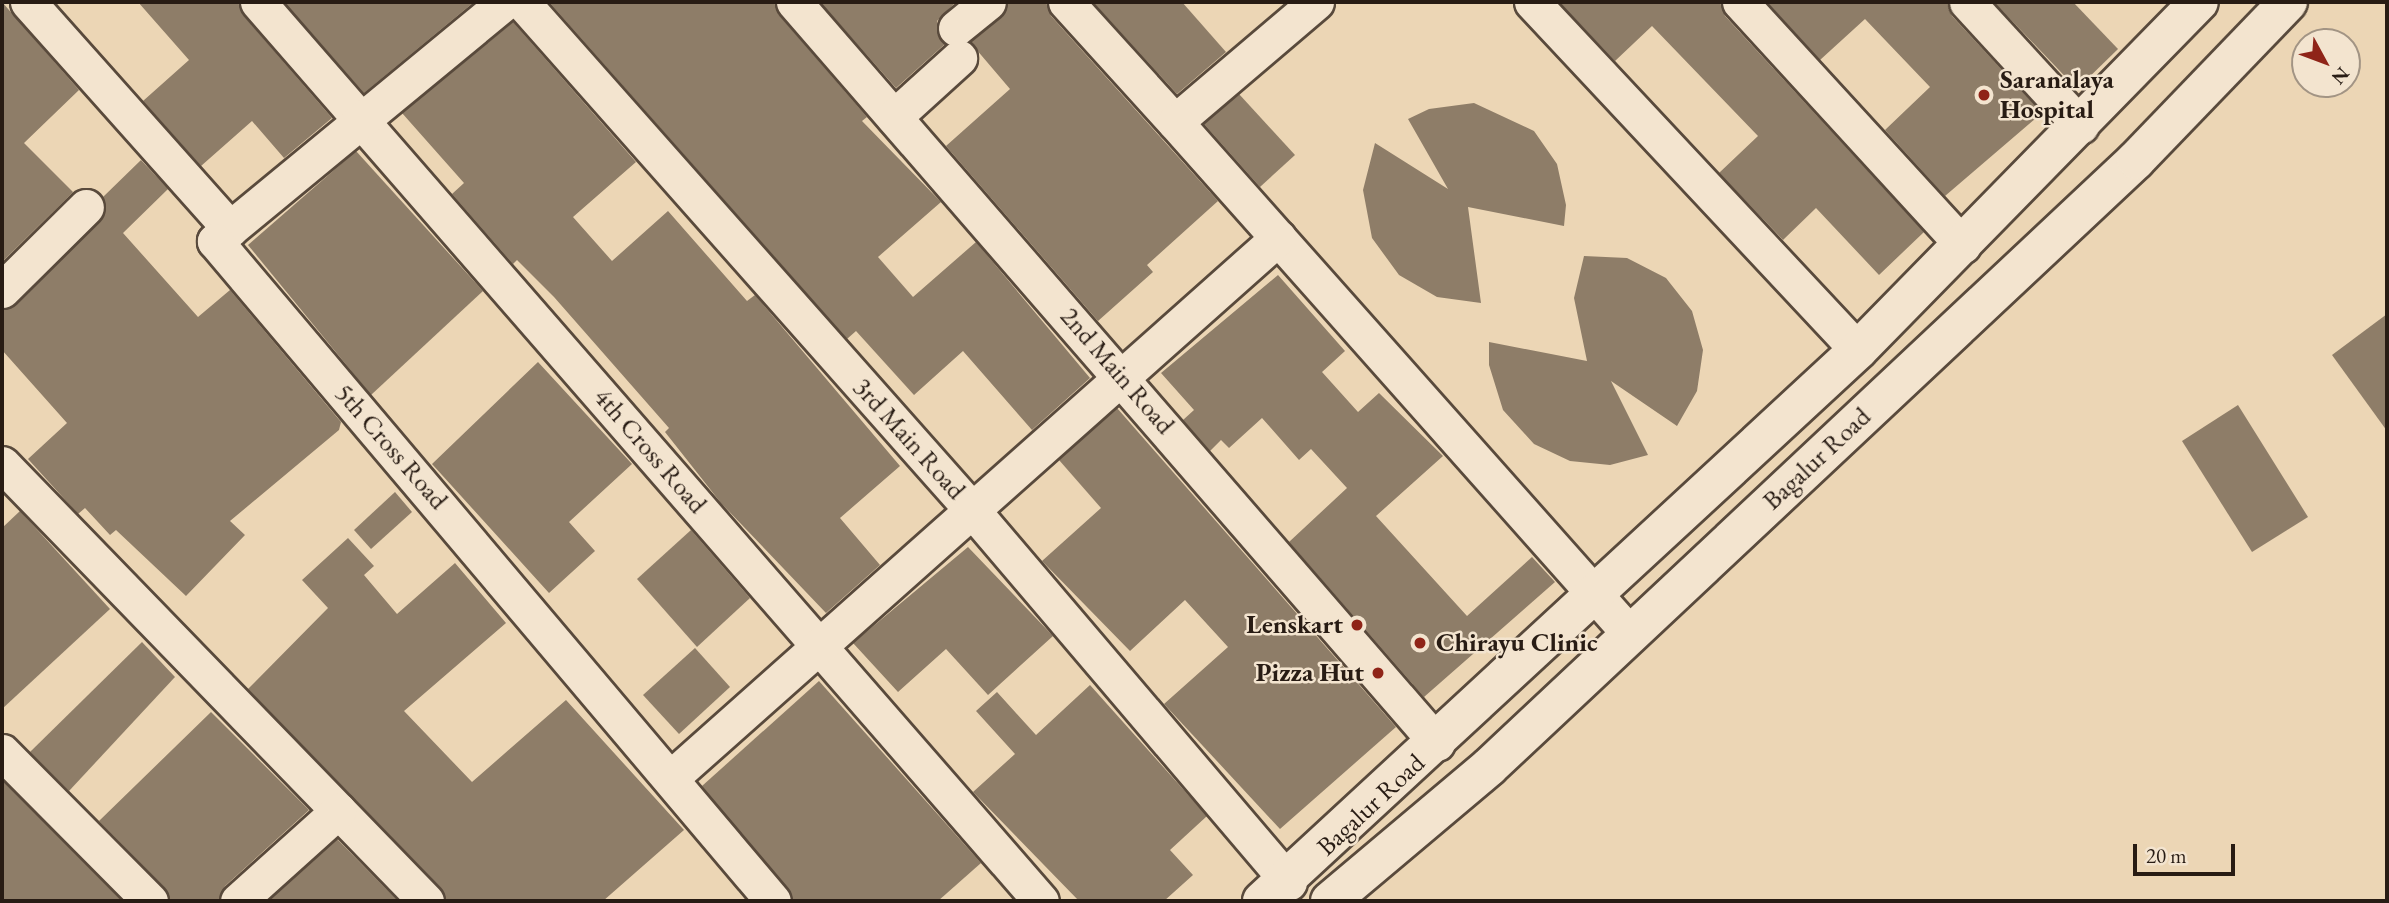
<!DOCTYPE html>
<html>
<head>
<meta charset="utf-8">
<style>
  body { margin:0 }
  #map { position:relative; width:2389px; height:903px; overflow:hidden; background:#ecd6b5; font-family:"EB Garamond",serif }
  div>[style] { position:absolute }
  .building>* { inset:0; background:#8e7d68 }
  .roads { filter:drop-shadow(2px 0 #594a3c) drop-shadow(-2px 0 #594a3c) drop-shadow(0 2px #594a3c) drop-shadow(0 -2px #594a3c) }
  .street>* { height:35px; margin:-17.5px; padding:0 17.5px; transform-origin:17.5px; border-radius:17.5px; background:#f3e4cf }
  .secondary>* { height:38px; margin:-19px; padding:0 19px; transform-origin:19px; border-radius:19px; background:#f3e4cf }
  .dots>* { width:19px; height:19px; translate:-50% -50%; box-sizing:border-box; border:4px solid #f3e4cf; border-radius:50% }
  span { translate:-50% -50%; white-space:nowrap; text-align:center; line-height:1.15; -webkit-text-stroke:5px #f3e4cf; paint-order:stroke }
  .poi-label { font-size:26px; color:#281c14; font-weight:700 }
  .left { translate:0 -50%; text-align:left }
  .right { translate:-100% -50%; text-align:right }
  .street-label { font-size:26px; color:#281c14 }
  .frame { position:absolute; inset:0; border:4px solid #281c14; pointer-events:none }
  .north { position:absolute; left:2291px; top:28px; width:70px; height:70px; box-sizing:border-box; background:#f3e4cf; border:2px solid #a29484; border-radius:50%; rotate:131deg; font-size:19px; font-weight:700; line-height:28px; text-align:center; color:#281c14 }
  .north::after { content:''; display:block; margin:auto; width:24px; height:32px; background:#8f2418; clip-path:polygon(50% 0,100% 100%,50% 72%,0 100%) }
  .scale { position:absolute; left:2133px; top:844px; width:102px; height:32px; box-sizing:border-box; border:4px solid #281c14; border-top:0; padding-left:9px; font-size:21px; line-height:24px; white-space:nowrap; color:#281c14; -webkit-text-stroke:5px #f3e4cf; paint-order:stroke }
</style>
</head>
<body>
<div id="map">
  <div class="building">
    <div style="clip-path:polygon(2px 2px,79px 90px,24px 143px,73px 192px,2px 262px)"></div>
    <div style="clip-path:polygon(138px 2px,238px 2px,243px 15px,332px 118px,284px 158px,252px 121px,201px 166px,143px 101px,189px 60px)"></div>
    <div style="clip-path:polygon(284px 2px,474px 2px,364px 93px)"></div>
    <div style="clip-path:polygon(549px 2px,774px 2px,779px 15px,867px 117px,862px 121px,941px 202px,878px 257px,913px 297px,976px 242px,1090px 378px,1032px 430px,963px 351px,914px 395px,856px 331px,847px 339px)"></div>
    <div style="clip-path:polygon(820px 2px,956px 2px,937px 21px,945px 44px,896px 88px)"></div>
    <div style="clip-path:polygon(1008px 2px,1046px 2px,1051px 16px,1218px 201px,1147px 265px,1153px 272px,1098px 321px,946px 146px,1010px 89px,970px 42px,1001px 17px)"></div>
    <div style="clip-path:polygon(1093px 2px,1182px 2px,1226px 52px,1177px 94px)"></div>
    <div style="clip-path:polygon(1559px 2px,1720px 2px,1725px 16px,1924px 232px,1879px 275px,1816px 208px,1783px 240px,1719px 173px,1758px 136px,1652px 26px,1615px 61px)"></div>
    <div style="clip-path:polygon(1767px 2px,1947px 2px,1952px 16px,2042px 113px,1945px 196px,1885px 130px,1930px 87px,1865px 19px,1820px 60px)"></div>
    <div style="clip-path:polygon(1994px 2px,2073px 2px,2118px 49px,2077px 89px)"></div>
    <div style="clip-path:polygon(513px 22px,636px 162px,573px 217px,612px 261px,668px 211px,747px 301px,755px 295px,900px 466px,840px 518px,880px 565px,826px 613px,721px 503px,665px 432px,669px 428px,554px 297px,517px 260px,513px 264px,452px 194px,464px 183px,402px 113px)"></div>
    <div style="clip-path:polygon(1239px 94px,1295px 155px,1260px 187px,1204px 124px)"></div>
    <div style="clip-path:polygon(1474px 103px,1534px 131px,1557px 164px,1566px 205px,1564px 226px,1468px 207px,1481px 303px,1437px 297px,1399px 275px,1372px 238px,1363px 190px,1375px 143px,1448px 189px,1408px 119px,1429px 109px)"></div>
    <div style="clip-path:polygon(356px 151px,483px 291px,371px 395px,248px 245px)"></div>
    <div style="clip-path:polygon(141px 160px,168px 189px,123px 233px,198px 317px,230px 290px,341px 422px,339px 430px,230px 521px,245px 535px,186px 596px,116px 530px,110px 535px,85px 508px,78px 514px,28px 459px,67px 423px,2px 350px,2px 310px,16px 304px,100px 221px,103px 197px)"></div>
    <div style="clip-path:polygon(1584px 256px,1627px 258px,1666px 278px,1692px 311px,1703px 350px,1697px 391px,1677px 426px,1611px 381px,1648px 455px,1610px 465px,1570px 461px,1534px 444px,1503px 410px,1489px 365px,1489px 342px,1587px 361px,1574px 298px)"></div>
    <div style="clip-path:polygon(1278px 275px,1345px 351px,1322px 372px,1358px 412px,1379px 393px,1443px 456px,1376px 516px,1467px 616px,1532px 557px,1555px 582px,1424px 697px,1289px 542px,1347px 488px,1311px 449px,1299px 460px,1262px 418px,1229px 448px,1221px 440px,1210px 451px,1183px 420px,1194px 410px,1161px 373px)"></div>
    <div style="clip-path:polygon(2387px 314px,2387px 431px,2332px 355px)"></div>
    <div style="clip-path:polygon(538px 362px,632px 464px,569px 522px,595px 551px,549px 593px,432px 464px)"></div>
    <div style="clip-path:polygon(2238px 405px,2308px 517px,2252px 552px,2182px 441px)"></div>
    <div style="clip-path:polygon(1117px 408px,1396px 727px,1280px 829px,1164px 704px,1228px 647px,1185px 600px,1130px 651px,1042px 561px,1101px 508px,1059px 460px)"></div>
    <div style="clip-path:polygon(395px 492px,412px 512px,371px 549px,354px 530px)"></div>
    <div style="clip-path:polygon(20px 511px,110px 609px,2px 709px,2px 528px)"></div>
    <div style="clip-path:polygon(691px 530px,750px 598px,697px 647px,637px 579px)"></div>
    <div style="clip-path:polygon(348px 538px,374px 566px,364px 575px,397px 614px,455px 563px,506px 623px,404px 711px,472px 782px,566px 700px,684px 830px,603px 901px,446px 901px,440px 887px,248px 689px,328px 608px,302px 580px)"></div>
    <div style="clip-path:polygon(968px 547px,1053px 636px,988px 695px,946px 649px,898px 692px,853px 643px)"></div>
    <div style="clip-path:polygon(142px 642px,175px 677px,69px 791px,30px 752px)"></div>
    <div style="clip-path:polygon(695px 648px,730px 687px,679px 734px,643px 695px)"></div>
    <div style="clip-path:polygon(819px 681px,981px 863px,938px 901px,793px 901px,702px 786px)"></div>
    <div style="clip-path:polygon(1090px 685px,1207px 816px,1170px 850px,1193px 875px,1164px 901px,1079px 901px,973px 792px,1015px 754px,976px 711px,997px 692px,1036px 735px)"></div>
    <div style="clip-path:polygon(211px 712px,309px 810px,225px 886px,218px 901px,170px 901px,164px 887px,99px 821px)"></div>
    <div style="clip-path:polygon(2px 780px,122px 901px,2px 901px)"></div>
    <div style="clip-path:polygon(337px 839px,398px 901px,268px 901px)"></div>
  </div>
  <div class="roads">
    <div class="street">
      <div style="left:28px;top:2px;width:304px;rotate:48.3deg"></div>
      <div style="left:258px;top:2px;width:1192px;rotate:48.95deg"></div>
      <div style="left:505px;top:2px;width:376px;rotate:140.5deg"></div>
      <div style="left:215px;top:241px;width:864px;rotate:49.79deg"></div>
      <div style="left:522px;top:2px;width:679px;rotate:48.46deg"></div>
      <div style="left:972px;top:510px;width:489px;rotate:49.6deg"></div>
      <div style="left:794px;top:2px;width:981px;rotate:49.05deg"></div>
      <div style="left:1066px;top:2px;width:162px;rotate:47.8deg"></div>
      <div style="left:1316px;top:2px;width:185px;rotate:139.6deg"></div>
      <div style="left:1175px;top:122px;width:685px;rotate:48.37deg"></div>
      <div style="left:1532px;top:2px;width:477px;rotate:46.9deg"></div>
      <div style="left:1740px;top:2px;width:330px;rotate:47.5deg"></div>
      <div style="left:1967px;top:2px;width:168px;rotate:47.4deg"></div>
      <div style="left:956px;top:28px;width:41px;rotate:-39.1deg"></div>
      <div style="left:894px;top:117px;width:88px;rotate:-42.2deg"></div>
      <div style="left:2px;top:290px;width:118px;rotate:-44.7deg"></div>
      <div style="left:2px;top:464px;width:609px;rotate:45.87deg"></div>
      <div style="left:2px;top:752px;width:210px;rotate:45.2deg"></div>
      <div style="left:673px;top:776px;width:810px;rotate:-41.65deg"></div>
      <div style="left:238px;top:901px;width:135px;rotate:-42deg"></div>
    </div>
    <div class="secondary">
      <div style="left:1262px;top:901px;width:812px;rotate:-42.75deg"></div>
      <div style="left:1858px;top:350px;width:487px;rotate:-45.6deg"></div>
      <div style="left:1330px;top:901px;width:208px;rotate:-40.1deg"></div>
      <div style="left:1489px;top:767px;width:887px;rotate:-43.17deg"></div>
      <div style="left:2136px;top:160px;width:219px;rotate:-46.1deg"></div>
    </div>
  </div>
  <div class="dots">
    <div style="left:1984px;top:95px;background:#8f2418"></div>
    <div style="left:1357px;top:625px;background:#8f2418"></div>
    <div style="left:1420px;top:643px;background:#8f2418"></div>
    <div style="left:1378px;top:673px;background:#8f2418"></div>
  </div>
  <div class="poi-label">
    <span class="left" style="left:2000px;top:95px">Saranalaya<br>Hospital</span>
    <span class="right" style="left:1343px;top:625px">Lenskart</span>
    <span class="left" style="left:1436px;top:643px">Chirayu Clinic</span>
    <span class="right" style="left:1364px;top:673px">Pizza Hut</span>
  </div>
  <div class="street-label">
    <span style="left:1117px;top:371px;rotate:49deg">2nd Main Road</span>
    <span style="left:909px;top:439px;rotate:48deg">3rd Main Road</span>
    <span style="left:391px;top:447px;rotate:49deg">5th Cross Road</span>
    <span style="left:650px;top:451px;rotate:49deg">4th Cross Road</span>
    <span style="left:1817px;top:459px;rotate:-43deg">Bagalur Road</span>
    <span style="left:1371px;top:805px;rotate:-43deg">Bagalur Road</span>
  </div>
  <div class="frame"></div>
  <div class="north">N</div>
  <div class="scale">20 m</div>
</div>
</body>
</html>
